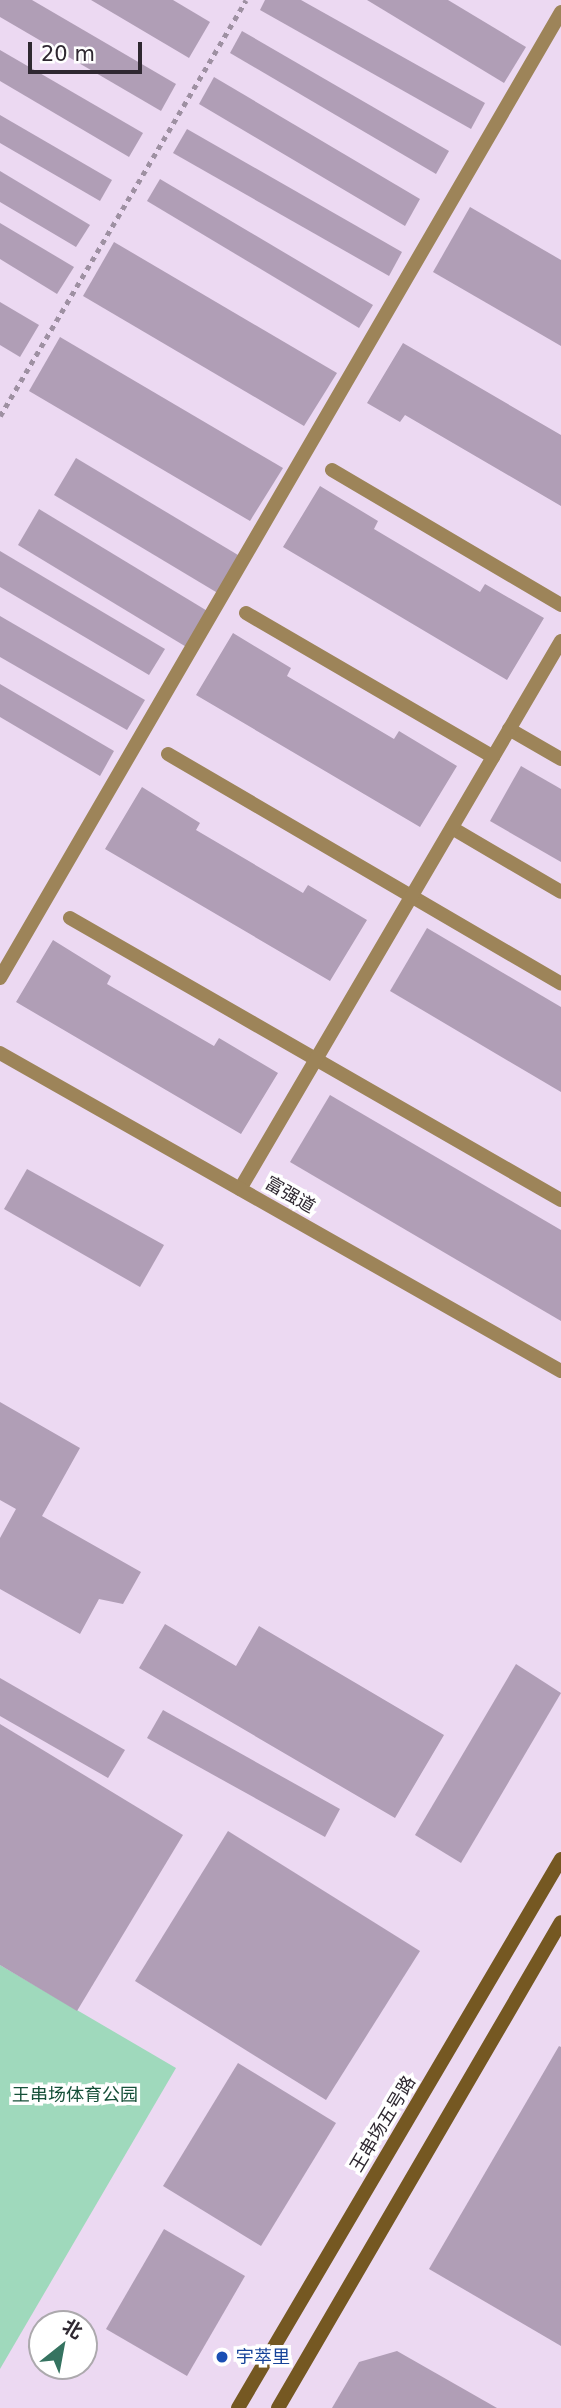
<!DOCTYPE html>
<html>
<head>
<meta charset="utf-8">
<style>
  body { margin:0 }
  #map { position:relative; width:561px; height:2408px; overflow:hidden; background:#ecd9f2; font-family:"DejaVu Sans","Noto Sans SC",sans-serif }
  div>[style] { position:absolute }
  .green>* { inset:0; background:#9fd9bc }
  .building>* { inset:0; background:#b09eb6 }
  .path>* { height:4.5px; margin-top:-2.25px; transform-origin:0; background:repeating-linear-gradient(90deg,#9e90a2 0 5px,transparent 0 10px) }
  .lane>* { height:14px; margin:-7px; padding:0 7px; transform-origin:7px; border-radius:7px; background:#9d8459 }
  .street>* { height:14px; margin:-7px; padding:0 7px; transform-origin:7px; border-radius:7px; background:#9d8459 }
  .secondary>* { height:14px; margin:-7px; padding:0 7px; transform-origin:7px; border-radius:7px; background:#755822 }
  .dots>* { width:19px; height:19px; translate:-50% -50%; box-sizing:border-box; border:4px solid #fff; border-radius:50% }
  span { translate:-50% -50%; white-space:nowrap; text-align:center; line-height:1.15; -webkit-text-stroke:7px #fff; paint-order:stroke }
  .street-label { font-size:18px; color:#2f2831 }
  .park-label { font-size:18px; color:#165039 }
  .transit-label { font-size:18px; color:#164399 }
  .left { translate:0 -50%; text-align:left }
  .north { position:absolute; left:28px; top:2310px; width:70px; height:70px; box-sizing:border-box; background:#fff; border:2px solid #aca9ad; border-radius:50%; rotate:31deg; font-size:19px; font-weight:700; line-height:28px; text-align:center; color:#2f2831 }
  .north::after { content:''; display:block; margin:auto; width:24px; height:32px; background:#357360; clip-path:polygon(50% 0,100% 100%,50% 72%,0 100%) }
  .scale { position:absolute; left:28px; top:42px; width:114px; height:32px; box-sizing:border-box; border:4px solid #2f2831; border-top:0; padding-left:9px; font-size:21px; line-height:24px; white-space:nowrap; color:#2f2831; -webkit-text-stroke:5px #fff; paint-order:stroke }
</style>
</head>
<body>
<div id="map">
  <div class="green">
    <div style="clip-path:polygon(0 1965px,176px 2068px,0 2369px)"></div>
  </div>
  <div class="building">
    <div style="clip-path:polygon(0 0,32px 0,176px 84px,161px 111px,0 17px)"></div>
    <div style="clip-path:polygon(91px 0,173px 0,210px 22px,189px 58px)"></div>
    <div style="clip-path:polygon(265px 0,301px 0,485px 103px,471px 129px,260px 10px)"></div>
    <div style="clip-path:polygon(367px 0,448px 0,526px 47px,504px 83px)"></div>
    <div style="clip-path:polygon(242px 31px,449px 151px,436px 174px,230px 53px)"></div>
    <div style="clip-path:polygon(0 50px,143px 133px,129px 157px,0 81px)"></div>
    <div style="clip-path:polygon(214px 77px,420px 199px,405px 226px,199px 104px)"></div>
    <div style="clip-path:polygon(0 115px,112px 180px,100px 201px,0 143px)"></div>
    <div style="clip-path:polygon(187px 129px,402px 252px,389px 276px,173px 153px)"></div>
    <div style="clip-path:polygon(0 171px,90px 225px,76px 247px,0 202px)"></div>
    <div style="clip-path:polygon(160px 179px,373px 305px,359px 328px,147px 201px)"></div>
    <div style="clip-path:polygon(470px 207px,561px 260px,561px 346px,433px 272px)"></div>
    <div style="clip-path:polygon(0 223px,74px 267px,57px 294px,0 259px)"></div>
    <div style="clip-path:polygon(114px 242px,337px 373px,304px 426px,83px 296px)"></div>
    <div style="clip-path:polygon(0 302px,39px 325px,20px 357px,0 345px)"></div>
    <div style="clip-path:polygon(60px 337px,283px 468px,250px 521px,29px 391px)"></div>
    <div style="clip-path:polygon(403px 343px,561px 435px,561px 506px,405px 415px,400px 422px,367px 403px)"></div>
    <div style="clip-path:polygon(76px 458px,243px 558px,221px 595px,54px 495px)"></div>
    <div style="clip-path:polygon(320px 486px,378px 521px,374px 529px,480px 592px,485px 584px,544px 618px,507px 680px,283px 547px)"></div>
    <div style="clip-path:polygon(39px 509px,209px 612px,188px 648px,18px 545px)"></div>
    <div style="clip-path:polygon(0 551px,165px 649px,149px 675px,0 587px)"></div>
    <div style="clip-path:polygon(0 616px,145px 700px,127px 730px,0 657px)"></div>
    <div style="clip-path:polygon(233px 633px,291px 668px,287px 676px,394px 739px,399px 731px,457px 766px,420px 827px,196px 695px)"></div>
    <div style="clip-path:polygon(0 684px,114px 751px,100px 776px,0 717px)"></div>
    <div style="clip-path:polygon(521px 766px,561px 789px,561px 862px,490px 821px)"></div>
    <div style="clip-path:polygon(142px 787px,200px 823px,196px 830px,303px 893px,308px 885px,367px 920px,330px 981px,105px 849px)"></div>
    <div style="clip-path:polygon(427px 928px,561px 1007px,561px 1092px,390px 991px)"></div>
    <div style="clip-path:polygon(53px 940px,111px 976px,107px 984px,214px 1046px,219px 1038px,278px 1073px,241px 1134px,16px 1002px)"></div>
    <div style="clip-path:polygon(330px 1095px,561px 1230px,561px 1321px,290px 1162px)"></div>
    <div style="clip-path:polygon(27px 1169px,164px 1245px,140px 1287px,4px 1209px)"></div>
    <div style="clip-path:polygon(0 1402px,80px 1448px,42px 1516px,141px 1572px,123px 1604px,99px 1599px,80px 1634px,0 1589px,0 1538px,16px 1509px,0 1500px)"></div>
    <div style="clip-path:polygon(165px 1624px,236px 1666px,259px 1626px,444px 1735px,395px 1818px,139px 1668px)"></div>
    <div style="clip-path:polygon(516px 1664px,561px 1693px,461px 1863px,415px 1835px)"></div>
    <div style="clip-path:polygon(0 1678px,125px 1750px,108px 1778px,0 1716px)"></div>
    <div style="clip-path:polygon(163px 1710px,340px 1809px,325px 1837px,147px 1738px)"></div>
    <div style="clip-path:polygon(0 1724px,183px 1835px,77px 2011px,0 1965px)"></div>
    <div style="clip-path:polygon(228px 1831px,420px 1951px,326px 2100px,135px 1981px)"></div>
    <div style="clip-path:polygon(559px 2046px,561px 2047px,561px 2346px,429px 2269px)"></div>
    <div style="clip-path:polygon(238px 2063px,336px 2123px,261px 2246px,163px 2186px)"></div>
    <div style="clip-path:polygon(164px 2229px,245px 2276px,187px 2376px,106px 2329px)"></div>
    <div style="clip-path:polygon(397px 2351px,497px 2408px,332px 2408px,359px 2362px)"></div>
  </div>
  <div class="path">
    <div style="left:0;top:416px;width:483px;rotate:-59.4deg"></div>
  </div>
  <div class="lane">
    <div style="left:332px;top:470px;width:266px;rotate:30.5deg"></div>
    <div style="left:246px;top:613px;width:286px;rotate:30.2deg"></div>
    <div style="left:509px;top:729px;width:60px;rotate:30deg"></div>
    <div style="left:168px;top:754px;width:455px;rotate:30.3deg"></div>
    <div style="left:452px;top:828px;width:126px;rotate:30.4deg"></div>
    <div style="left:70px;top:918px;width:566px;rotate:29.87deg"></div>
    <div style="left:0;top:978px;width:1117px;rotate:-59.85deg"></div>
    <div style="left:240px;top:1189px;width:635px;rotate:-59.64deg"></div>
  </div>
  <div class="street">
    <div style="left:0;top:1053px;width:645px;rotate:29.55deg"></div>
  </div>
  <div class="secondary">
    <div style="left:238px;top:2408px;width:637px;rotate:-59.53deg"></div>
    <div style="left:278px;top:2408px;width:562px;rotate:-59.79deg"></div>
  </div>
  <div class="dots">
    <div style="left:222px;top:2357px;background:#1a4fb4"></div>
  </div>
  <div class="street-label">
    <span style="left:290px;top:1195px;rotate:30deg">富强道</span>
    <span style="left:383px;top:2124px;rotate:-59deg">王串场五号路</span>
  </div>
  <div class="park-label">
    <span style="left:75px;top:2095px">王串场体育公园</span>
  </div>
  <div class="transit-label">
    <span class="left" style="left:236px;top:2357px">宇萃里</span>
  </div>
  <div class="north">北</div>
  <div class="scale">20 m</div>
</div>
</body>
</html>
